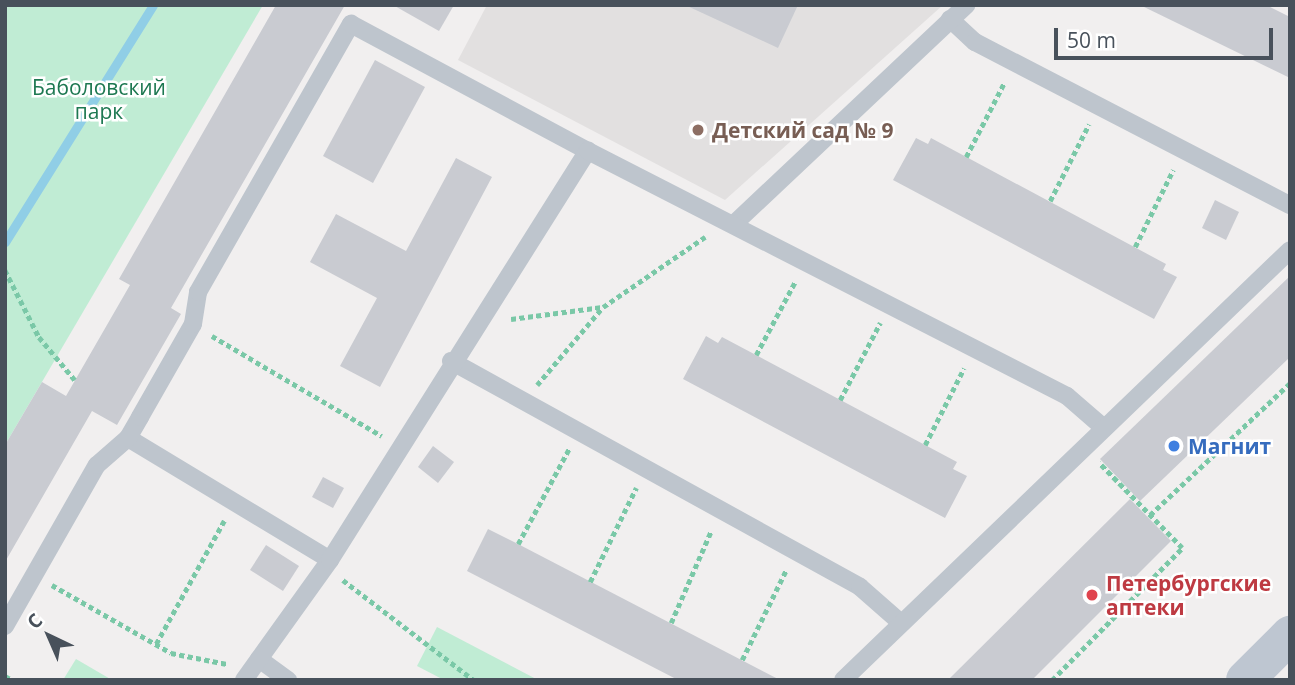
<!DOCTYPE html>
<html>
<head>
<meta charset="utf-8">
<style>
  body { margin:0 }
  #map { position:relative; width:1295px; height:685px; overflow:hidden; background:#f1efef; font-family:"Open Sans",sans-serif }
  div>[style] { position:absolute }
  .education>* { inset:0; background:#e2e0e0 }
  .green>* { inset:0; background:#c0ecd4 }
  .stream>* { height:9px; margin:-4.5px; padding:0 4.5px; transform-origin:4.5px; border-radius:4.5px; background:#90cee6 }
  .building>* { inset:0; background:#c9cbd1 }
  .path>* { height:4.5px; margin-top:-2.25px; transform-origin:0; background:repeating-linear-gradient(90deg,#7ac8a7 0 5px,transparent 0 8.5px) }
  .lane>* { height:18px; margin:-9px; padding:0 9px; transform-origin:9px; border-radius:9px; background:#bec5cd }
  .secondary>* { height:38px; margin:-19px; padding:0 19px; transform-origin:19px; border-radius:19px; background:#bec6d1 }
  .dots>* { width:19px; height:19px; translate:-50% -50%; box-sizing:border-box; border:4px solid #fff; border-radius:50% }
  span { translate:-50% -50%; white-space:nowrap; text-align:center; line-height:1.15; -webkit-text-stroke:5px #fff; paint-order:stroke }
  .park-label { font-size:21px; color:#1d7851 }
  .education-label { font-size:21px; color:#785e54; font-weight:700 }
  .left { translate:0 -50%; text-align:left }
  .shop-label { font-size:21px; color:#366cbe; font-weight:700 }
  .health-label { font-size:21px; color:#be3a42; font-weight:700 }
  .frame { position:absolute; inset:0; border:7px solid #48515b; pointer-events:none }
  .north { position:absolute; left:14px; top:601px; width:70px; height:70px; -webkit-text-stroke:5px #fff; paint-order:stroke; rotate:316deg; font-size:19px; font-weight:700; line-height:28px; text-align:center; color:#48515b }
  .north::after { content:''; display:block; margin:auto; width:24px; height:32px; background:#48515b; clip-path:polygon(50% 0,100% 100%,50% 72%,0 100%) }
  .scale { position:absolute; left:1054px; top:28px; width:219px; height:32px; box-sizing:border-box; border:4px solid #48515b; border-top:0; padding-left:9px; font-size:21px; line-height:24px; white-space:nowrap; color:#48515b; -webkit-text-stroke:5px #fff; paint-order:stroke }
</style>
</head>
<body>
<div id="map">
  <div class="education">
    <div style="clip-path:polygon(487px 5px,943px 5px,725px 200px,458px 60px)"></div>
  </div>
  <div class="green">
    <div style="clip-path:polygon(5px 5px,263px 5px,5px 445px)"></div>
    <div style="clip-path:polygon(437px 627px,538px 680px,444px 680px,417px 666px)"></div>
    <div style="clip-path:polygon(76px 659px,112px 680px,63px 680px)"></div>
  </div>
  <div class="stream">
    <div style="left:5px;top:242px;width:279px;rotate:-58deg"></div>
  </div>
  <div class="building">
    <div style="clip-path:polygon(276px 5px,345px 5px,171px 308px,181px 314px,117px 425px,92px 411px,5px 562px,5px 445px,42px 382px,66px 396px,130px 285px,119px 279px)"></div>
    <div style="clip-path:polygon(393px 5px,454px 5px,439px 31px)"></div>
    <div style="clip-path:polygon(685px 5px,798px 5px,778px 48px)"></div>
    <div style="clip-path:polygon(1140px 5px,1266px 5px,1290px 17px,1290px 78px)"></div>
    <div style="clip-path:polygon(375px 60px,425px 87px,373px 183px,323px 156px)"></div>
    <div style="clip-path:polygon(916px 138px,928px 144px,931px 138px,1166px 264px,1163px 270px,1177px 277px,1154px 319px,893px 180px)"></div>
    <div style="clip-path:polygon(456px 158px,492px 177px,380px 387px,340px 366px,377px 298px,310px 262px,336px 214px,406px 251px)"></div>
    <div style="clip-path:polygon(1215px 200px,1239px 212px,1226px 240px,1202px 228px)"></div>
    <div style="clip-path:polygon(1290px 276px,1290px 357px,1140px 501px,1100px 459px)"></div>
    <div style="clip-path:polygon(706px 336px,718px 343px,722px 337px,957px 462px,953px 469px,967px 476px,945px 518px,683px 379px)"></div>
    <div style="clip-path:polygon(433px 446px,454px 462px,438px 483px,418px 467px)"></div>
    <div style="clip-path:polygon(323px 477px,344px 488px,333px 508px,312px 497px)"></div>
    <div style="clip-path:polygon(1130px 499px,1171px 541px,1032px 680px,948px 680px)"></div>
    <div style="clip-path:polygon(488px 529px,518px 544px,780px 680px,678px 680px,467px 571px)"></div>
    <div style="clip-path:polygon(266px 545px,299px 566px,283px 591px,250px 570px)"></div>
  </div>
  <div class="path">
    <div style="left:966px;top:157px;width:83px;rotate:-62.8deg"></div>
    <div style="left:1050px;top:201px;width:86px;rotate:-63.1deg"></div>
    <div style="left:1135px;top:247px;width:86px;rotate:-63.7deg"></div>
    <div style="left:5px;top:270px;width:75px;rotate:63.1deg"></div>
    <div style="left:39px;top:337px;width:56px;rotate:50.1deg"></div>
    <div style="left:511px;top:319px;width:92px;rotate:-7.5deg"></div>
    <div style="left:212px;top:336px;width:197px;rotate:30.5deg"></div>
    <div style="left:756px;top:355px;width:83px;rotate:-61.9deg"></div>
    <div style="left:537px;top:385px;width:102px;rotate:-49.8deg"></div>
    <div style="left:603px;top:307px;width:124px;rotate:-34.5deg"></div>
    <div style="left:840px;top:400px;width:87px;rotate:-62.5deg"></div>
    <div style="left:925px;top:445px;width:86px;rotate:-63.1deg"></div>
    <div style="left:1150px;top:515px;width:192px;rotate:-43.3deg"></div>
    <div style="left:518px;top:544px;width:108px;rotate:-61.8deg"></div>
    <div style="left:343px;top:580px;width:165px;rotate:37.4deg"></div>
    <div style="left:590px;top:582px;width:105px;rotate:-63.9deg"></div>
    <div style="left:52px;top:585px;width:137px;rotate:29.7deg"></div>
    <div style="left:171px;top:653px;width:57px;rotate:11.1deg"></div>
    <div style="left:671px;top:623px;width:100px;rotate:-66.5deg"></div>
    <div style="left:156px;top:644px;width:141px;rotate:-61.1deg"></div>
    <div style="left:742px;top:660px;width:100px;rotate:-63.9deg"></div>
    <div style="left:5px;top:676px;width:8px;rotate:30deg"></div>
    <div style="left:1052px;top:680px;width:185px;rotate:-45.4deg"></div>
    <div style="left:1182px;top:548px;width:119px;rotate:-134.3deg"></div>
  </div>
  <div class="lane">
    <div style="left:950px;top:19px;width:34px;rotate:43deg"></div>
    <div style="left:975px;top:42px;width:355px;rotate:27.4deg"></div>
    <div style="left:735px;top:223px;width:318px;rotate:-43.3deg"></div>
    <div style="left:451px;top:361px;width:467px;rotate:28.9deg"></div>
    <div style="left:860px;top:587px;width:55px;rotate:41.3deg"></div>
    <div style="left:128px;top:438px;width:236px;rotate:31.1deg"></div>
    <div style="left:5px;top:626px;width:185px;rotate:-60.3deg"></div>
    <div style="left:97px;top:465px;width:41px;rotate:-41.1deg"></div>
    <div style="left:128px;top:438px;width:24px;rotate:-60deg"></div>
    <div style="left:140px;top:417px;width:107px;rotate:-60.3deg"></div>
    <div style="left:193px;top:324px;width:32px;rotate:-81deg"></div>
    <div style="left:198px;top:292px;width:309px;rotate:-60.3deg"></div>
    <div style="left:351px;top:24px;width:269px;rotate:28.2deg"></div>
    <div style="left:259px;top:659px;width:36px;rotate:36deg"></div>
    <div style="left:244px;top:680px;width:148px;rotate:-54.4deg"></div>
    <div style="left:330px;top:560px;width:484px;rotate:-57.8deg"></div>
    <div style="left:588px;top:151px;width:538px;rotate:27.09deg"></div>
    <div style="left:1067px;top:396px;width:49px;rotate:40.9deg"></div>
    <div style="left:843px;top:680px;width:620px;rotate:-43.89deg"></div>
  </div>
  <div class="secondary">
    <div style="left:1245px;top:680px;width:64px;rotate:-45deg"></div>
  </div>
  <div class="dots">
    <div style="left:698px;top:130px;background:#8d6e63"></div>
    <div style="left:1174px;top:446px;background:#3f7fe0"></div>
    <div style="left:1092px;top:595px;background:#e0444e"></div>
  </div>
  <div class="park-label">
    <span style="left:99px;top:99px">Баболовский<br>парк</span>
  </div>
  <div class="education-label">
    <span class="left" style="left:712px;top:130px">Детский сад № 9</span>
  </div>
  <div class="shop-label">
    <span class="left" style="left:1188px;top:446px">Магнит</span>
  </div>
  <div class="health-label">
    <span class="left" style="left:1106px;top:595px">Петербургские<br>аптеки</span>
  </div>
  <div class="frame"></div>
  <div class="north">С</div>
  <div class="scale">50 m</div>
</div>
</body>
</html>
